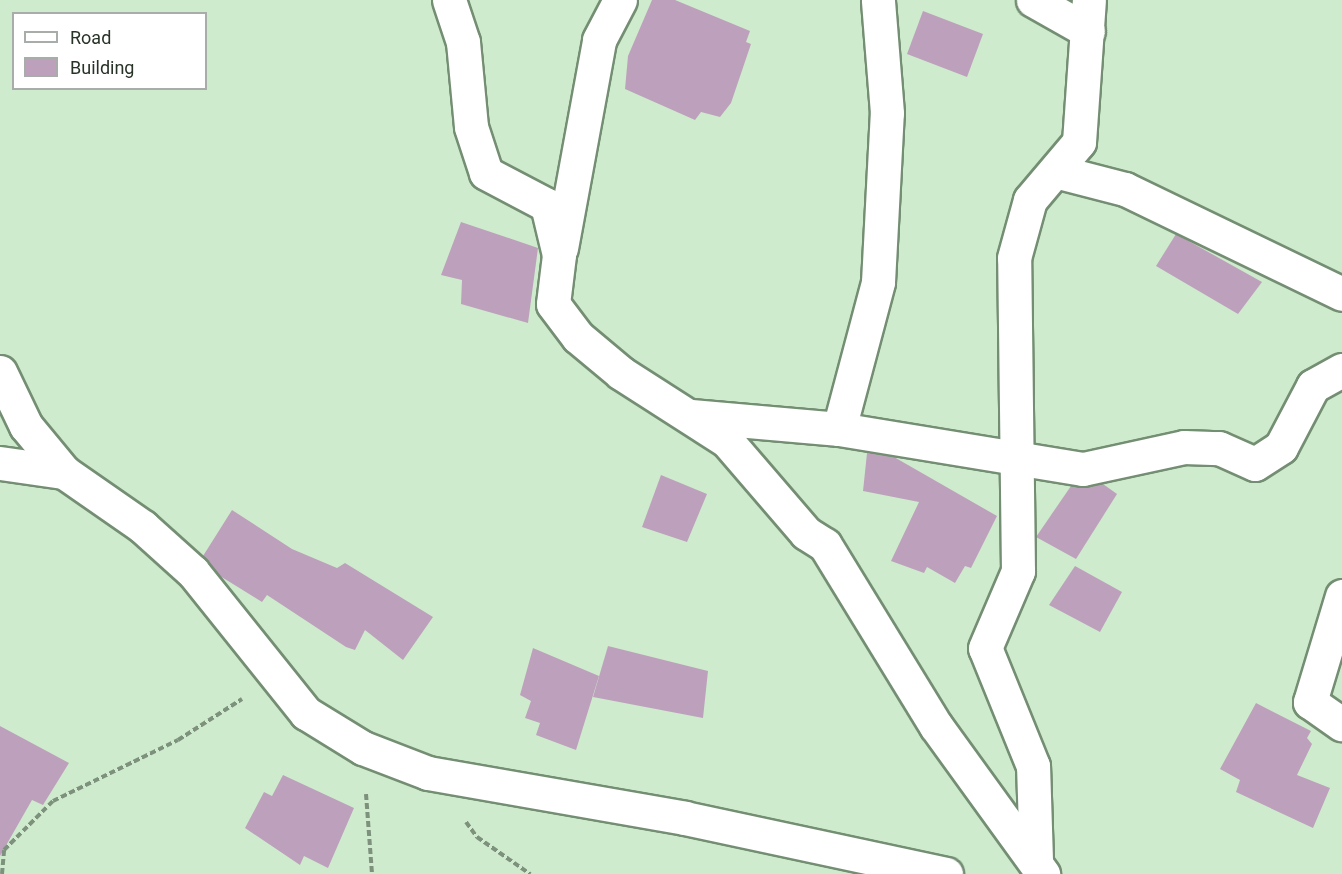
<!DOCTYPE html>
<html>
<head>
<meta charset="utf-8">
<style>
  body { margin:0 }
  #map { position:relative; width:1342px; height:874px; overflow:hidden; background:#cfebcd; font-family:Roboto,sans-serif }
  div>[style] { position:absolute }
  .building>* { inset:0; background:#bda1bc }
  .path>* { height:4px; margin-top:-2px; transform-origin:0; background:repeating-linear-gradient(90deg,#7d917c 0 6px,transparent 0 9px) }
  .roads { filter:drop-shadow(2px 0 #748e73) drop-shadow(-2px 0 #748e73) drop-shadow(0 2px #748e73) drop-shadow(0 -2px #748e73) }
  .street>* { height:33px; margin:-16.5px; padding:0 16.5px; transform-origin:16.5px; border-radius:16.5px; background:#fff }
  span { translate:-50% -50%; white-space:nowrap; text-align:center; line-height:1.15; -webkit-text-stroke:4.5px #fff; paint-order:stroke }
  .legend { position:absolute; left:12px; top:12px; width:195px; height:78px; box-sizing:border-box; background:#fff; border:2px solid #a9ada9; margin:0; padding:8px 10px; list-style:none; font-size:18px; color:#283328 }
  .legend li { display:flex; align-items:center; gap:12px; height:30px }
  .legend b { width:30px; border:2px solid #a9ada9 }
</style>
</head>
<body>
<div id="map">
  <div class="building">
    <div style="clip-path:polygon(652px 0,675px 0,750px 31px,746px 42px,751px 44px,731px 103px,720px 117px,701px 112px,695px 120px,625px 89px,628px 56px)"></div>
    <div style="clip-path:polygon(923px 11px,983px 34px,967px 77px,907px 54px)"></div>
    <div style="clip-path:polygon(461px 222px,538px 248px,528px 323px,461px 304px,462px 280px,441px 275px)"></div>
    <div style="clip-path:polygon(1176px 234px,1262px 282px,1238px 314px,1156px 266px)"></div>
    <div style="clip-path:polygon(867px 453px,894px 457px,997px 516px,971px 568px,965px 566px,955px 583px,927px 567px,924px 573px,891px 561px,919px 502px,863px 491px)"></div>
    <div style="clip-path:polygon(661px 475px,707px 494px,687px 542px,642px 527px)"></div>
    <div style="clip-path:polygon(1103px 484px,1117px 494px,1076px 559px,1036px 537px,1071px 486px)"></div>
    <div style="clip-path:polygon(232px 510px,292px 549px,337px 568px,345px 563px,433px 617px,403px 660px,365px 630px,355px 650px,346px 647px,267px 595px,262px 602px,220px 576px,203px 556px)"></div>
    <div style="clip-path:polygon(1075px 566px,1122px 592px,1100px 632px,1049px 605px)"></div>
    <div style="clip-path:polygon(608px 646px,708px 671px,703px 718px,593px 697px)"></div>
    <div style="clip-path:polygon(533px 648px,599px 676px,576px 750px,536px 735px,540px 723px,525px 718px,531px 701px,520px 695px)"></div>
    <div style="clip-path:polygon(1256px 703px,1311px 731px,1307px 738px,1312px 744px,1297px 775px,1330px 788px,1313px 828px,1236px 792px,1240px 780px,1220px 769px)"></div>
    <div style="clip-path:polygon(0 726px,69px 763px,43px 805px,32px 800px,0 856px)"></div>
    <div style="clip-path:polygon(283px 775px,354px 808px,328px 868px,304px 856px,300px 865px,245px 828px,264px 792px,272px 796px)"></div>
  </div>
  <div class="path">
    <div style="left:366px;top:794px;width:80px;rotate:85.7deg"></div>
    <div style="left:466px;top:822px;width:19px;rotate:54deg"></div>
    <div style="left:477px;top:837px;width:65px;rotate:34.9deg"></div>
    <div style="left:2px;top:874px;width:24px;rotate:-85deg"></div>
    <div style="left:4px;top:850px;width:69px;rotate:-45deg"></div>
    <div style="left:53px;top:801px;width:139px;rotate:-26deg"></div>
    <div style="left:178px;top:740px;width:76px;rotate:-32.6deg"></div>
  </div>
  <div class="roads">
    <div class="street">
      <div style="left:449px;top:0;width:44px;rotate:71.6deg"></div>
      <div style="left:463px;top:42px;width:85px;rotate:84.6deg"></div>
      <div style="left:471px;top:127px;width:48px;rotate:71.9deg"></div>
      <div style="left:486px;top:173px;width:69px;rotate:27.7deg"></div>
      <div style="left:547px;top:205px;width:51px;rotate:76.5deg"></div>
      <div style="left:559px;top:255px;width:49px;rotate:97deg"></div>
      <div style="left:553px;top:304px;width:41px;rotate:52.9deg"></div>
      <div style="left:578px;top:337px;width:56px;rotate:39.9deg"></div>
      <div style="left:621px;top:373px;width:126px;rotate:32.7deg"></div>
      <div style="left:727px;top:441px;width:121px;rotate:49.3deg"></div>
      <div style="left:806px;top:533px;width:22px;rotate:32deg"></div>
      <div style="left:825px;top:545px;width:212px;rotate:58.5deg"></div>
      <div style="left:936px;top:726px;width:183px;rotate:54.1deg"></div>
      <div style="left:1033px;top:0;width:63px;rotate:29.4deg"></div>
      <div style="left:1055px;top:171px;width:72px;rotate:14.4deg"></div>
      <div style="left:1125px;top:189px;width:241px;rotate:25.8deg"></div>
      <div style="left:561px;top:248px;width:211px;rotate:-79.6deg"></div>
      <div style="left:599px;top:40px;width:45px;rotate:-62.3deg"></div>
      <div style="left:0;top:372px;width:60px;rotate:64.3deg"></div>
      <div style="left:26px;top:426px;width:60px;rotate:50.4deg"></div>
      <div style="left:64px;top:472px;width:96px;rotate:34.8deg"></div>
      <div style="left:143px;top:527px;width:67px;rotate:42deg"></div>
      <div style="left:193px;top:572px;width:181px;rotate:51.3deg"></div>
      <div style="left:306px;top:713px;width:67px;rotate:31.6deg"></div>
      <div style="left:363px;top:748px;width:70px;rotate:21deg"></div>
      <div style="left:428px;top:773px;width:261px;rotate:9.9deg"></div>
      <div style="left:685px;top:818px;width:267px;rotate:12.1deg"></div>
      <div style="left:691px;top:416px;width:149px;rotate:5deg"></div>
      <div style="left:839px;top:429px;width:247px;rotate:9.3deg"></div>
      <div style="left:1083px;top:469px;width:103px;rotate:-12.3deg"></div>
      <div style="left:1184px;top:447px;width:35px;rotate:2deg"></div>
      <div style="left:1219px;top:448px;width:39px;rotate:24deg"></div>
      <div style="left:1255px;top:464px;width:31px;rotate:-33deg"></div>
      <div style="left:1281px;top:447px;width:69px;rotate:-62.3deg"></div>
      <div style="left:1313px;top:386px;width:33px;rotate:-29deg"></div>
      <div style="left:839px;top:429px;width:152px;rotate:-75.1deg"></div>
      <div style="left:878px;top:282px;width:169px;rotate:-87deg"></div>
      <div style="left:887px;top:113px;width:113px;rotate:-94.6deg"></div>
      <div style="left:0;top:463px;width:65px;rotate:8deg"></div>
      <div style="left:1342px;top:596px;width:111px;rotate:106.8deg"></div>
      <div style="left:1310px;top:702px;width:39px;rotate:35deg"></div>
      <div style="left:1036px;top:860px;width:94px;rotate:-91.8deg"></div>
      <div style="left:1033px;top:766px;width:127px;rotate:-112.1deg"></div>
      <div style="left:985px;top:648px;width:84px;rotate:-66.8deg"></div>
      <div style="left:1018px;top:571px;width:313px;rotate:-90.7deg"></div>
      <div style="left:1014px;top:258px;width:60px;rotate:-74.6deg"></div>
      <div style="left:1030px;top:200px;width:76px;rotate:-49.8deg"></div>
      <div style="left:1079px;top:142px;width:142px;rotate:-86deg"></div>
    </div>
  </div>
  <ul class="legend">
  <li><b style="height:8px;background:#fff"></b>Road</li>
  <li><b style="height:16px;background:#bda1bc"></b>Building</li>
  </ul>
</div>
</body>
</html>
